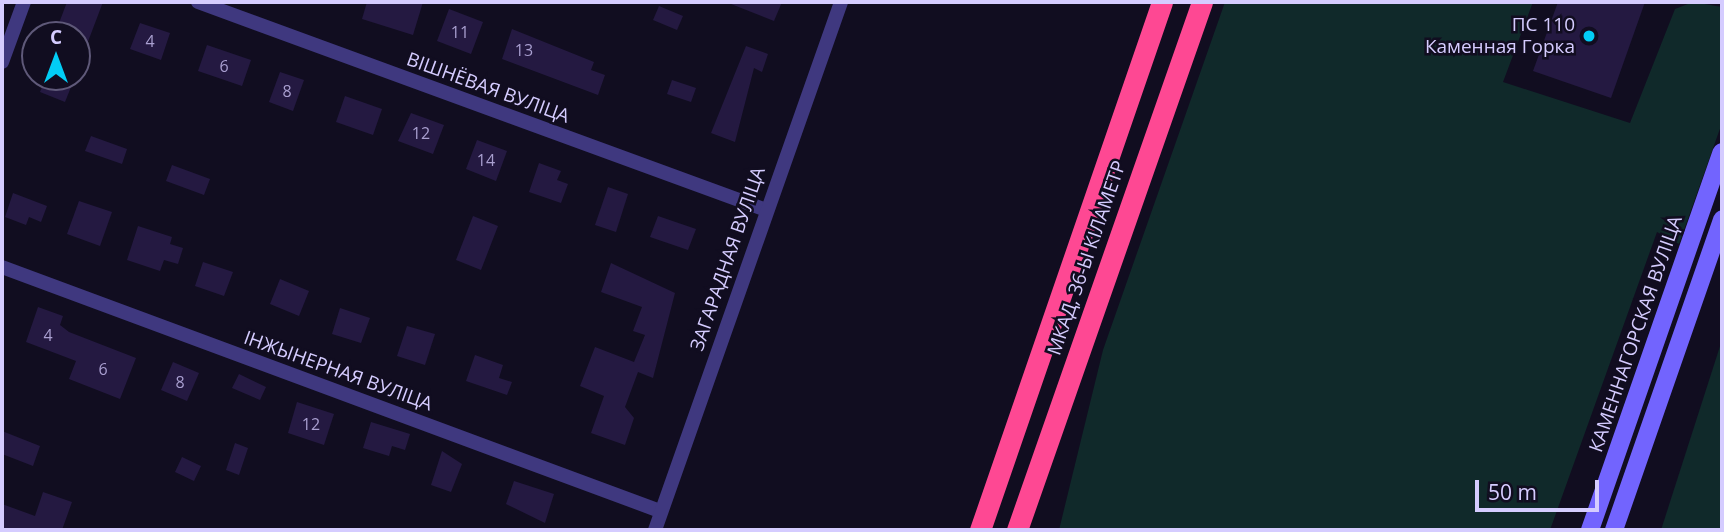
<!DOCTYPE html>
<html>
<head>
<meta charset="utf-8">
<style>
  body { margin:0 }
  #map { position:relative; width:1724px; height:532px; overflow:hidden; background:#110d20; font-family:"Open Sans",sans-serif }
  div>[style] { position:absolute }
  .green>* { inset:0; background:#10292a }
  .building>* { inset:0; background:#241941 }
  .street>* { height:14px; margin:-7px; padding:0 7px; transform-origin:7px; border-radius:7px; background:#3f387f }
  .secondary>* { height:18px; margin:-9px; padding:0 9px; transform-origin:9px; border-radius:9px; background:#7264fe }
  .highway>* { height:21px; margin:-10.5px; padding:0 10.5px; transform-origin:10.5px; border-radius:10.5px; background:#fe4893 }
  .dots>* { width:19px; height:19px; translate:-50% -50%; box-sizing:border-box; border:4px solid #110d20; border-radius:50% }
  span { translate:-50% -50%; white-space:nowrap; text-align:center; line-height:1.15; -webkit-text-stroke:5px #110d20; paint-order:stroke }
  .number-label { font-size:16px; color:#a99fd0 }
  .number-label span { -webkit-text-stroke-width:0 }
  .poi-label { font-size:19px; color:#d5ccff }
  .right { translate:-100% -50%; text-align:right }
  .street-label { font-size:19px; color:#d5ccff }
  .frame { position:absolute; inset:0; border:4px solid #d5ccff; pointer-events:none }
  .north { position:absolute; left:21px; top:21px; width:70px; height:70px; box-sizing:border-box; background:#110d20; border:2px solid #5f5979; border-radius:50%; rotate:0deg; font-size:19px; font-weight:700; line-height:28px; text-align:center; color:#d5ccff }
  .north::after { content:''; display:block; margin:auto; width:24px; height:32px; background:#02cdf5; clip-path:polygon(50% 0,100% 100%,50% 72%,0 100%) }
  .scale { position:absolute; left:1475px; top:480px; width:124px; height:32px; box-sizing:border-box; border:4px solid #d5ccff; border-top:0; padding-left:9px; font-size:21px; line-height:24px; white-space:nowrap; color:#d5ccff; -webkit-text-stroke:5px #110d20; paint-order:stroke }
</style>
</head>
<body>
<div id="map">
  <div class="green">
    <div style="clip-path:polygon(1225px 2px,1533px 2px,1503px 82px,1630px 123px,1675px 9px,1693px 2px,1722px 7px,1722px 123px,1679px 244px,1657px 232px,1550px 530px,1059px 530px,1103px 350px)"></div>
    <div style="clip-path:polygon(1722px 340px,1722px 530px,1661px 530px)"></div>
  </div>
  <div class="building">
    <div style="clip-path:polygon(67px 2px,103px 2px,78px 68px,77px 35px,56px 31px)"></div>
    <div style="clip-path:polygon(367px 2px,423px 2px,413px 35px,362px 19px)"></div>
    <div style="clip-path:polygon(726px 2px,782px 2px,774px 21px)"></div>
    <div style="clip-path:polygon(1558px 2px,1645px 2px,1611px 98px,1533px 71px)"></div>
    <div style="clip-path:polygon(659px 6px,683px 16px,677px 30px,653px 20px)"></div>
    <div style="clip-path:polygon(449px 9px,483px 22px,471px 54px,437px 41px)"></div>
    <div style="clip-path:polygon(140px 23px,170px 33px,161px 60px,130px 49px)"></div>
    <div style="clip-path:polygon(512px 29px,594px 62px,591px 70px,605px 75px,598px 95px,502px 59px)"></div>
    <div style="clip-path:polygon(207px 45px,251px 60px,242px 86px,198px 71px)"></div>
    <div style="clip-path:polygon(746px 46px,768px 54px,762px 72px,754px 68px,735px 142px,711px 133px)"></div>
    <div style="clip-path:polygon(280px 72px,304px 80px,293px 111px,269px 102px)"></div>
    <div style="clip-path:polygon(46px 77px,75px 77px,65px 102px,40px 92px)"></div>
    <div style="clip-path:polygon(672px 80px,696px 88px,691px 102px,667px 94px)"></div>
    <div style="clip-path:polygon(345px 96px,382px 109px,373px 135px,336px 122px)"></div>
    <div style="clip-path:polygon(411px 113px,444px 125px,433px 154px,398px 141px)"></div>
    <div style="clip-path:polygon(91px 136px,127px 149px,122px 164px,85px 151px)"></div>
    <div style="clip-path:polygon(477px 140px,507px 151px,496px 181px,466px 169px)"></div>
    <div style="clip-path:polygon(539px 163px,561px 171px,557px 180px,568px 184px,561px 203px,529px 192px)"></div>
    <div style="clip-path:polygon(172px 165px,210px 179px,204px 195px,166px 181px)"></div>
    <div style="clip-path:polygon(608px 187px,628px 194px,616px 232px,595px 225px)"></div>
    <div style="clip-path:polygon(13px 193px,47px 206px,41px 222px,29px 217px,26px 225px,5px 217px)"></div>
    <div style="clip-path:polygon(79px 201px,112px 212px,100px 246px,67px 234px)"></div>
    <div style="clip-path:polygon(473px 216px,498px 226px,481px 270px,456px 260px)"></div>
    <div style="clip-path:polygon(658px 216px,696px 229px,688px 250px,650px 237px)"></div>
    <div style="clip-path:polygon(138px 226px,172px 237px,170px 244px,183px 248px,178px 264px,164px 260px,160px 271px,127px 260px)"></div>
    <div style="clip-path:polygon(203px 262px,233px 272px,224px 296px,195px 286px)"></div>
    <div style="clip-path:polygon(611px 263px,675px 293px,653px 378px,638px 372px,625px 407px,634px 418px,625px 445px,591px 433px,604px 396px,580px 386px,595px 347px,634px 362px,645px 335px,633px 331px,642px 307px,601px 292px)"></div>
    <div style="clip-path:polygon(280px 279px,309px 291px,299px 316px,270px 304px)"></div>
    <div style="clip-path:polygon(38px 307px,63px 316px,60px 325px,69px 332px,136px 358px,120px 399px,69px 379px,76px 361px,26px 342px)"></div>
    <div style="clip-path:polygon(340px 308px,370px 318px,361px 343px,332px 334px)"></div>
    <div style="clip-path:polygon(407px 326px,435px 334px,425px 365px,397px 356px)"></div>
    <div style="clip-path:polygon(475px 355px,503px 365px,499px 378px,512px 382px,507px 395px,466px 381px)"></div>
    <div style="clip-path:polygon(173px 362px,199px 373px,187px 401px,161px 390px)"></div>
    <div style="clip-path:polygon(239px 374px,266px 387px,260px 400px,232px 388px)"></div>
    <div style="clip-path:polygon(297px 402px,334px 414px,324px 445px,288px 433px)"></div>
    <div style="clip-path:polygon(371px 422px,410px 434px,405px 450px,392px 446px,389px 456px,363px 448px)"></div>
    <div style="clip-path:polygon(2px 431px,40px 446px,33px 466px,2px 454px)"></div>
    <div style="clip-path:polygon(235px 443px,248px 448px,239px 475px,226px 470px)"></div>
    <div style="clip-path:polygon(442px 451px,462px 464px,451px 492px,431px 485px)"></div>
    <div style="clip-path:polygon(182px 457px,201px 466px,194px 481px,175px 472px)"></div>
    <div style="clip-path:polygon(514px 481px,554px 494px,545px 523px,506px 504px)"></div>
    <div style="clip-path:polygon(43px 492px,72px 502px,62px 530px,2px 530px,2px 504px,35px 516px)"></div>
  </div>
  <div class="street">
    <div style="left:198px;top:2px;width:605px;rotate:20.11deg"></div>
    <div style="left:2px;top:62px;width:64px;rotate:-69.9deg"></div>
    <div style="left:2px;top:267px;width:702px;rotate:20.35deg"></div>
    <div style="left:655px;top:530px;width:560px;rotate:-70.59deg"></div>
  </div>
  <div class="secondary">
    <div style="left:1590px;top:530px;width:400px;rotate:-70.8deg"></div>
    <div style="left:1614px;top:530px;width:329px;rotate:-70.8deg"></div>
  </div>
  <div class="highway">
    <div style="left:980px;top:530px;width:558px;rotate:-70.98deg"></div>
    <div style="left:1017px;top:530px;width:559px;rotate:-70.69deg"></div>
  </div>
  <div class="dots">
    <div style="left:1589px;top:36px;background:#02cdf5"></div>
  </div>
  <div class="number-label">
    <span style="left:460px;top:32px">11</span>
    <span style="left:150px;top:41px">4</span>
    <span style="left:524px;top:50px">13</span>
    <span style="left:224px;top:66px">6</span>
    <span style="left:287px;top:91px">8</span>
    <span style="left:421px;top:133px">12</span>
    <span style="left:486px;top:160px">14</span>
    <span style="left:48px;top:335px">4</span>
    <span style="left:103px;top:369px">6</span>
    <span style="left:180px;top:382px">8</span>
    <span style="left:311px;top:424px">12</span>
  </div>
  <div class="poi-label">
    <span class="right" style="left:1575px;top:36px">ПС 110<br>Каменная Горка</span>
  </div>
  <div class="street-label">
    <span style="left:488px;top:88px;rotate:20deg">ВІШНЁВАЯ ВУЛІЦА</span>
    <span style="left:1087px;top:258px;rotate:-71deg">МКАД, 36-Ы КІЛАМЕТР</span>
    <span style="left:728px;top:259px;rotate:-71deg">ЗАГАРАДНАЯ ВУЛІЦА</span>
    <span style="left:1636px;top:334px;rotate:-71deg">КАМЕННАГОРСКАЯ ВУЛІЦА</span>
    <span style="left:338px;top:371px;rotate:20deg">ІНЖЫНЕРНАЯ ВУЛІЦА</span>
  </div>
  <div class="frame"></div>
  <div class="north">С</div>
  <div class="scale">50 m</div>
</div>
</body>
</html>
